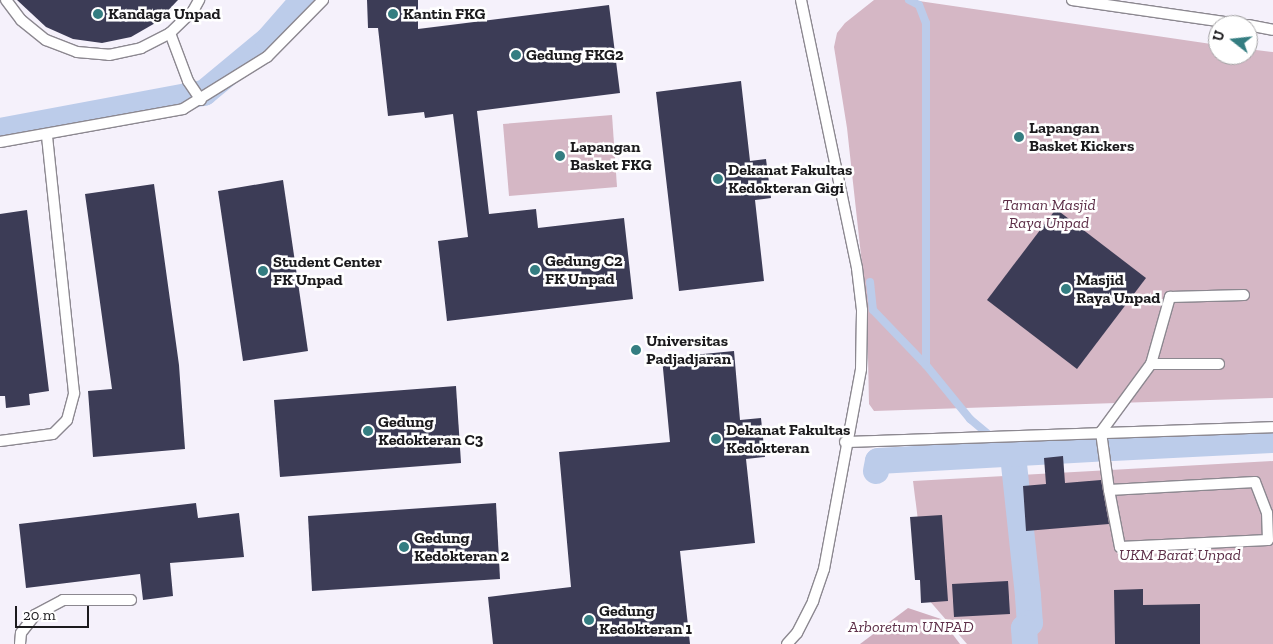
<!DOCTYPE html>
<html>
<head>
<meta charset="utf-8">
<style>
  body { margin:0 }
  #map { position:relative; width:1273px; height:644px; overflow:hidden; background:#f5f1fb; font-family:"Zilla Slab",serif }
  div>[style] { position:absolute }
  .green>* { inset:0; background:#d5b7c5 }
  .forest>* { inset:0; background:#d0aebe }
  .stream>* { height:8px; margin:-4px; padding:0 4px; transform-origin:4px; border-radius:4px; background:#bcccea }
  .canal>* { height:26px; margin:-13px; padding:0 13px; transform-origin:13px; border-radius:13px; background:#bcccea }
  .building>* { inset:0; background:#3c3c56 }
  .roads { filter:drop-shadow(1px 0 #8c8890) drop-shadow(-1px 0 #8c8890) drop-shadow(0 1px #8c8890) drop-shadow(0 -1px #8c8890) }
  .service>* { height:10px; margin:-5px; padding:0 5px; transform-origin:5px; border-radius:5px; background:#fff }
  .dots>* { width:14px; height:14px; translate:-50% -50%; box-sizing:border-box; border:2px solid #fff; border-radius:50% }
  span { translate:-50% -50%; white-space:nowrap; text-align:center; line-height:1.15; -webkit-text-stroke:5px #fff; paint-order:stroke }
  .poi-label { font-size:16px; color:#1b1a1d; font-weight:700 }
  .left { translate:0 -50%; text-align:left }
  .park-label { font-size:16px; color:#5d2f48; font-style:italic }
  .north { position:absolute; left:1208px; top:15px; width:50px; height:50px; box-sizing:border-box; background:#fff; border:1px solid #a4a3a5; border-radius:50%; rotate:286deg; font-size:14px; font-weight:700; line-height:20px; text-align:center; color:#1b1a1d }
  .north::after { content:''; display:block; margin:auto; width:18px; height:22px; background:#347d81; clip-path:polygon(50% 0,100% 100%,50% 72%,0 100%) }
  .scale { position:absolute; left:15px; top:606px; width:74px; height:22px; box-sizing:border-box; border:2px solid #1b1a1d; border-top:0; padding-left:6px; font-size:15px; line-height:18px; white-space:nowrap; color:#1b1a1d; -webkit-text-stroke:4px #fff; paint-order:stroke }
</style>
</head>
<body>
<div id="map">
  <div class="green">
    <div style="clip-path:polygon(874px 0,912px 0,1218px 45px,1218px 55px,1248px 55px,1248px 49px,1273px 52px,1273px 398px,874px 411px,869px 404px,867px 310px,847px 128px,834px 47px,837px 33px,845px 23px)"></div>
    <div style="clip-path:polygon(612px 115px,617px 187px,509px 196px,503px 124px)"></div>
    <div style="clip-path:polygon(1273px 461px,1273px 644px,967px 644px,928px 599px,913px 481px)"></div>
  </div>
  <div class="forest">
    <div style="clip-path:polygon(908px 608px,941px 619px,960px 644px,860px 644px)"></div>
  </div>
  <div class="stream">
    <div style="left:909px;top:0;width:11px;rotate:27deg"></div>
    <div style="left:919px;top:5px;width:19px;rotate:69deg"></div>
    <div style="left:926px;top:23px;width:342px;rotate:90deg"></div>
    <div style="left:926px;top:365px;width:70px;rotate:50.8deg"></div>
    <div style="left:970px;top:419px;width:56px;rotate:39.9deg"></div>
    <div style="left:870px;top:282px;width:28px;rotate:84deg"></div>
    <div style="left:873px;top:310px;width:76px;rotate:46.1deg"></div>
  </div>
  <div class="canal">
    <div style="left:0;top:131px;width:208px;rotate:-10.6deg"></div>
    <div style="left:204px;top:93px;width:83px;rotate:-39.6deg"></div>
    <div style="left:268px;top:40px;width:53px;rotate:-48.8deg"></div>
    <div style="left:1113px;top:448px;width:160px;rotate:-2.9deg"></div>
    <div style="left:1013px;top:455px;width:142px;rotate:83.9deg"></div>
    <div style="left:1028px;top:596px;width:27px;rotate:86deg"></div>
    <div style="left:1030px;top:623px;width:8px;rotate:140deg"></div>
    <div style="left:1024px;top:628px;width:16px;rotate:86deg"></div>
    <div style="left:876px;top:471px;width:10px;rotate:-79deg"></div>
    <div style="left:878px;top:461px;width:218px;rotate:-3.2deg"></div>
  </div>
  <div class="building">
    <div style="clip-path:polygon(17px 0,178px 0,157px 22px,131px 37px,102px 43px,73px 39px,46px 27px)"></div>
    <div style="clip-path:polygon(367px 0,418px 0,418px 29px,609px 5px,620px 93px,477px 111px,489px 214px,536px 209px,538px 228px,624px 218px,633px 299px,447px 321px,438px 241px,468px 237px,453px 114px,425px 118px,424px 112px,388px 116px,378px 28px,368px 28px)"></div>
    <div style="clip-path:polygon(741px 81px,750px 161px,766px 159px,771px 198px,755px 200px,764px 281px,679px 291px,656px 92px)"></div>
    <div style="clip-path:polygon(283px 180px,308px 351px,243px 361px,218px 191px)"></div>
    <div style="clip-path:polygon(154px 184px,179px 365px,185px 449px,93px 457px,88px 391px,112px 389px,85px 194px)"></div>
    <div style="clip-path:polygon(1056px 209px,1146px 278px,1077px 369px,987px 300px)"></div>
    <div style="clip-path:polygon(27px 210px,49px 391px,29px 394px,30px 405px,6px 408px,5px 396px,0 396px,0 214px)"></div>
    <div style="clip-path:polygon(734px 351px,740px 420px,761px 418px,765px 457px,746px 459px,755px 543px,680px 551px,690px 644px,493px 644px,488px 597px,571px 587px,559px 452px,670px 442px,662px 358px)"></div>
    <div style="clip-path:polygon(456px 386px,461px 463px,280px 477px,274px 400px)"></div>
    <div style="clip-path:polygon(1063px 456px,1065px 483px,1101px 480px,1109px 524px,1026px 531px,1023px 486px,1046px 484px,1044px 458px)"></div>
    <div style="clip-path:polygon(196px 503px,198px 518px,239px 513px,244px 557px,170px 563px,173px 596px,143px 600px,140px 574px,26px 588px,19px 524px)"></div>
    <div style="clip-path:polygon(496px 503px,500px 579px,312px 591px,308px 516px)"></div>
    <div style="clip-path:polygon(942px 515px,948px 601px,921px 603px,920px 580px,915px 580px,910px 517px)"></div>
    <div style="clip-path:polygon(1008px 581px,1010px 614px,954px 617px,952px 584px)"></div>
    <div style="clip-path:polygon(1143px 589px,1143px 605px,1200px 604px,1200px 644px,1115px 644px,1114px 590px)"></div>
  </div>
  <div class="roads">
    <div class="service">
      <div style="left:6px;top:0;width:25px;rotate:53deg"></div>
      <div style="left:21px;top:20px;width:32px;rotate:39deg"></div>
      <div style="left:46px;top:40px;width:33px;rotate:21deg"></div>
      <div style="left:77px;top:52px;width:32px;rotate:5deg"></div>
      <div style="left:109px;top:55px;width:33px;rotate:-12deg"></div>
      <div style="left:141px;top:48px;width:33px;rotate:-27deg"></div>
      <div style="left:170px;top:33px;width:32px;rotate:-44deg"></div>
      <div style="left:193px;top:11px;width:13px;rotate:-61deg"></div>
      <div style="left:1072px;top:0;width:175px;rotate:8.2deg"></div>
      <div style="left:1248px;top:25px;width:25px;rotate:11deg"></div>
      <div style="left:170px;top:33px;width:51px;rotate:69.4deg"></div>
      <div style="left:188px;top:81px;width:23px;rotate:56deg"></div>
      <div style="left:0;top:142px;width:186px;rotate:-10.2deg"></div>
      <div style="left:183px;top:109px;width:99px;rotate:-31.8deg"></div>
      <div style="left:267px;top:57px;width:80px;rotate:-45.5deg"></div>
      <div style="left:1151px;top:364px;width:70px;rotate:-74.2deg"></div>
      <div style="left:1170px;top:297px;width:74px;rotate:-1.5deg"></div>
      <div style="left:0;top:441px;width:53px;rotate:-7.5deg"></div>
      <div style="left:53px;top:434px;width:20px;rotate:-45deg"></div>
      <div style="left:67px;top:420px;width:28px;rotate:-75deg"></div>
      <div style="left:74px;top:393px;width:260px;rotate:-96deg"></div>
      <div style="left:845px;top:442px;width:428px;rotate:-2deg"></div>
      <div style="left:1109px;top:490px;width:58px;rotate:79.1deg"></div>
      <div style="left:1120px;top:547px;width:148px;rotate:-2.7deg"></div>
      <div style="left:1268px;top:540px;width:27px;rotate:-92deg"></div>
      <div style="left:1267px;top:513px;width:33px;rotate:-111deg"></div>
      <div style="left:1255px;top:482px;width:146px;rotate:176.9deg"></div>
      <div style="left:1109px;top:490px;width:59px;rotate:-97.9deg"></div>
      <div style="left:1101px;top:432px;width:84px;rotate:-53.7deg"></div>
      <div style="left:1151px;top:364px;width:68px"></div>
      <div style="left:20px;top:644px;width:11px;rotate:-85deg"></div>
      <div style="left:21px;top:633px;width:23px;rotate:-52deg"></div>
      <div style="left:35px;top:615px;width:32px;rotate:-28deg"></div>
      <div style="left:63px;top:600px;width:68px"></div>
      <div style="left:787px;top:644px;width:15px;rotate:-48deg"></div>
      <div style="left:797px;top:633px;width:36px;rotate:-63deg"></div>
      <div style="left:813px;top:601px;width:34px;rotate:-71deg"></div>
      <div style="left:824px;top:569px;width:203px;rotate:-79.5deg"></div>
      <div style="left:861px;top:369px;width:59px;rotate:-89deg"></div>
      <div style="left:862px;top:310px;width:42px;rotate:-96.8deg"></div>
      <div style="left:857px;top:268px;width:274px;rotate:-101.8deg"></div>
    </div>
  </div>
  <div class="dots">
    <div style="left:98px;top:14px;background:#347d81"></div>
    <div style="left:393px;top:14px;background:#347d81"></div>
    <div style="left:516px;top:55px;background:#347d81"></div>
    <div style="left:1019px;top:137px;background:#347d81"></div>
    <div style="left:560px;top:156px;background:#347d81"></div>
    <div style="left:718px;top:179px;background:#347d81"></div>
    <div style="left:535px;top:270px;background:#347d81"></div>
    <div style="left:263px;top:271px;background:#347d81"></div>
    <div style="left:1066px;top:289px;background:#347d81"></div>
    <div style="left:636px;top:350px;background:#347d81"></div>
    <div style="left:368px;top:431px;background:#347d81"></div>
    <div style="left:716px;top:439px;background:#347d81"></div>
    <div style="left:404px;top:547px;background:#347d81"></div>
    <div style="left:589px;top:620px;background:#347d81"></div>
  </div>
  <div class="poi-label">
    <span class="left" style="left:108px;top:14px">Kandaga Unpad</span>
    <span class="left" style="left:403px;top:14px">Kantin FKG</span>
    <span class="left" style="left:526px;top:55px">Gedung FKG2</span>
    <span class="left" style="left:1029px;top:137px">Lapangan<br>Basket Kickers</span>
    <span class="left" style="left:570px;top:156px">Lapangan<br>Basket FKG</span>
    <span class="left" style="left:728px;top:179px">Dekanat Fakultas<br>Kedokteran Gigi</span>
    <span class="left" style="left:545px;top:270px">Gedung C2<br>FK Unpad</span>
    <span class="left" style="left:273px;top:271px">Student Center<br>FK Unpad</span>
    <span class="left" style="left:1076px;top:289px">Masjid<br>Raya Unpad</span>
    <span class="left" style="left:646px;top:350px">Universitas<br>Padjadjaran</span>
    <span class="left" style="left:378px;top:431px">Gedung<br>Kedokteran C3</span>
    <span class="left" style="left:726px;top:439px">Dekanat Fakultas<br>Kedokteran</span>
    <span class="left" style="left:414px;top:547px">Gedung<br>Kedokteran 2</span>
    <span class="left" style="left:599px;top:620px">Gedung<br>Kedokteran 1</span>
  </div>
  <div class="park-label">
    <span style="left:1049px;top:214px">Taman Masjid<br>Raya Unpad</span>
    <span style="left:1180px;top:555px">UKM Barat Unpad</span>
    <span style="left:911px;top:627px">Arboretum UNPAD</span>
  </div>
  <div class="north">U</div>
  <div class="scale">20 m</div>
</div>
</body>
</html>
